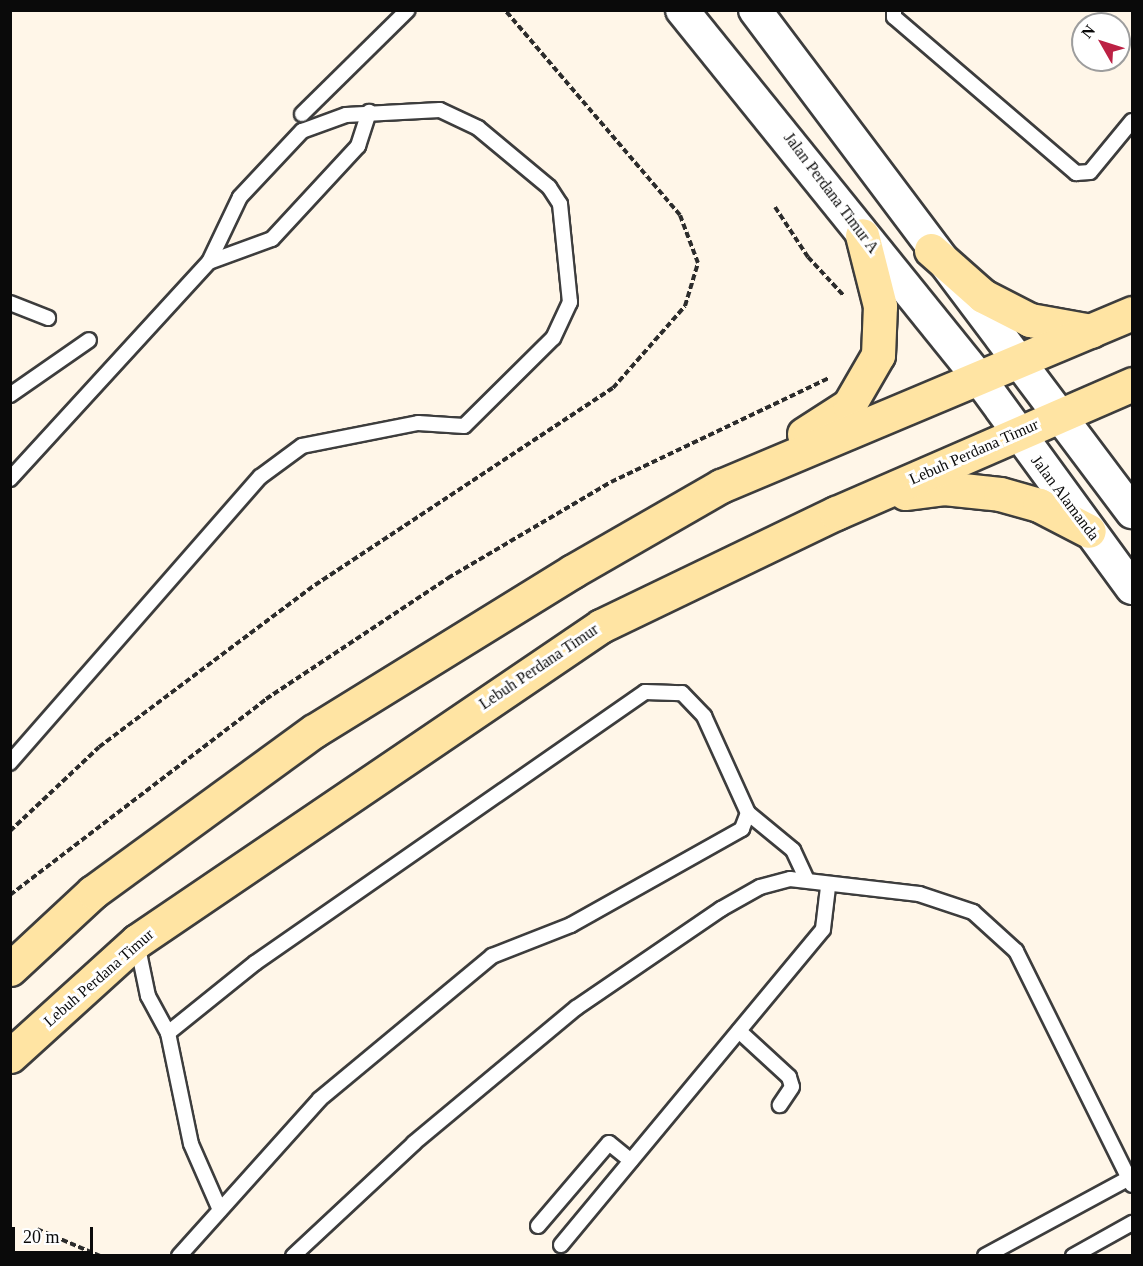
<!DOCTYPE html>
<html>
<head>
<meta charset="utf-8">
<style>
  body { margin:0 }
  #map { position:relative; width:1143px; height:1266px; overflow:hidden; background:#fff6e8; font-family:Georgia,serif }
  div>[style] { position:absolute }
  .path>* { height:4px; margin-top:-2px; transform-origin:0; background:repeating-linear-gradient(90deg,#2c2c2c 0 6px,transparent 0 9px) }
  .roads { filter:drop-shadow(2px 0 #3d3d3d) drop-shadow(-2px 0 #3d3d3d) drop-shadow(0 2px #3d3d3d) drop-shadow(0 -2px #3d3d3d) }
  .service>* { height:14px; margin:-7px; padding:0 7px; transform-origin:7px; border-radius:7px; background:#fff }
  .tertiary>* { height:32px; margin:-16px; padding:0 16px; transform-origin:16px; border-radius:16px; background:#fff }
  .secondary>* { height:33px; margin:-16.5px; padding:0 16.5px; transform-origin:16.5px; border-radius:16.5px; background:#ffe4a3 }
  span { translate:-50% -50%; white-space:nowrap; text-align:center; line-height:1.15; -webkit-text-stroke:6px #fff; paint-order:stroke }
  .street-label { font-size:16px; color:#0a0a0a }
  .frame { position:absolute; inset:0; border:12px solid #0a0a0a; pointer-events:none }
  .north { position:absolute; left:1071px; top:12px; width:60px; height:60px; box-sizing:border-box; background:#fff; border:2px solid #9d9d9d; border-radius:50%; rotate:309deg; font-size:16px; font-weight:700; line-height:24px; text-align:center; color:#0a0a0a }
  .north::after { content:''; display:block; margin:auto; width:21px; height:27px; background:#bc2144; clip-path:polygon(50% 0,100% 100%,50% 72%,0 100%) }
  .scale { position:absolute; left:12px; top:1227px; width:81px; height:27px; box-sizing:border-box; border:3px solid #0a0a0a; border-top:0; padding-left:8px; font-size:18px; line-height:21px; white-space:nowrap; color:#0a0a0a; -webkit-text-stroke:4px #fff; paint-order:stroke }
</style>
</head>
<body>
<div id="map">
  <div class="path">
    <div style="left:775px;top:207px;width:60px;rotate:56.6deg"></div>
    <div style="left:808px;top:257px;width:53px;rotate:47.3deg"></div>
    <div style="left:10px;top:831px;width:122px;rotate:-43.3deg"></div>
    <div style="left:99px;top:747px;width:270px;rotate:-36.9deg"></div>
    <div style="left:315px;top:585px;width:357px;rotate:-33.5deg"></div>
    <div style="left:613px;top:388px;width:109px;rotate:-48.7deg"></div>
    <div style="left:685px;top:306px;width:45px;rotate:-73.2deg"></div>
    <div style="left:698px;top:263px;width:51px;rotate:-110.6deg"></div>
    <div style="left:680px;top:215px;width:270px;rotate:-130.5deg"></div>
    <div style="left:10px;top:895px;width:322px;rotate:-37.4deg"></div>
    <div style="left:266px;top:699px;width:219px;rotate:-33.6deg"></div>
    <div style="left:448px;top:578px;width:189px;rotate:-30.5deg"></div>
    <div style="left:611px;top:482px;width:242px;rotate:-25.5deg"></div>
    <div style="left:37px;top:1229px;width:69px;rotate:23.2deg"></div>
  </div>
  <div class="roads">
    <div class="service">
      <div style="left:894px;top:10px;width:7px;rotate:90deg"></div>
      <div style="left:894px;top:17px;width:240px;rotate:40.6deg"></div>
      <div style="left:1076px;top:173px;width:14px;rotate:-4deg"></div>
      <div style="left:1090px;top:172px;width:66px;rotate:-50.5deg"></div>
      <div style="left:302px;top:114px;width:148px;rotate:-44.5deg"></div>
      <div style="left:209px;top:262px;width:67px;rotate:-20.1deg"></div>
      <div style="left:272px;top:239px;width:127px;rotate:-47.2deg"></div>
      <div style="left:358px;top:146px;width:36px;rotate:-72deg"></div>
      <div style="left:10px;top:303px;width:41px;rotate:21.5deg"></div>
      <div style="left:10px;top:395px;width:96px;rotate:-34.8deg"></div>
      <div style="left:10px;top:479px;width:294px;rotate:-47.5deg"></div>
      <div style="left:209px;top:262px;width:72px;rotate:-64.5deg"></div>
      <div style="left:240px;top:197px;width:91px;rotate:-46.8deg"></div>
      <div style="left:302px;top:131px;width:47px;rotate:-20deg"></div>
      <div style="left:346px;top:115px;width:94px;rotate:-3deg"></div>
      <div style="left:440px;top:110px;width:42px;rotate:25.3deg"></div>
      <div style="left:478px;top:128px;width:92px;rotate:39.7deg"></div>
      <div style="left:549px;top:187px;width:20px;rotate:57deg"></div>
      <div style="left:560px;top:204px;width:99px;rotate:84.2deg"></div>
      <div style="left:570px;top:302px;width:40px;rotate:115deg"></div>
      <div style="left:553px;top:338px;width:125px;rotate:135.3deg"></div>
      <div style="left:464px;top:426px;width:46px;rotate:-176.3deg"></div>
      <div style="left:418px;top:423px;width:118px;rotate:168.8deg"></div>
      <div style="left:302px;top:446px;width:52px;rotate:143.6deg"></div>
      <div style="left:260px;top:477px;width:380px;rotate:131.2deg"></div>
      <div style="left:748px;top:813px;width:58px;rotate:39.4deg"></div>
      <div style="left:793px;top:850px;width:31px;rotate:65deg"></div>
      <div style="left:137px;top:943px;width:54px;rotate:78.3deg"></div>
      <div style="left:148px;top:996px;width:42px;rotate:61.6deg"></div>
      <div style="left:168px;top:1033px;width:112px;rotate:-38.8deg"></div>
      <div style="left:255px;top:963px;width:475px;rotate:-34.8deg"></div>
      <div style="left:645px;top:692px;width:37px;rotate:2deg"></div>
      <div style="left:682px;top:693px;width:32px;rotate:46deg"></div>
      <div style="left:704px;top:716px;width:107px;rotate:65.6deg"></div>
      <div style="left:748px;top:813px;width:17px;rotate:111deg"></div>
      <div style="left:742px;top:829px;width:196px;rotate:150.7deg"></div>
      <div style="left:571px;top:925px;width:85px;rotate:158.6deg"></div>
      <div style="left:492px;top:956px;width:224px;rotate:140.3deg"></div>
      <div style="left:320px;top:1099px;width:211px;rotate:131.9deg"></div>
      <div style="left:739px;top:1031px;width:68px;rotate:42.6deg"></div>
      <div style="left:789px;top:1077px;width:10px;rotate:73deg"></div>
      <div style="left:792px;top:1087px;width:22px;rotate:124deg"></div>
      <div style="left:168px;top:1033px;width:113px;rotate:78.3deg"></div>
      <div style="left:191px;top:1144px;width:72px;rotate:66.3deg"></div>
      <div style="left:538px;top:1226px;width:109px;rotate:-49.5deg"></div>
      <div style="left:609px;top:1143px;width:28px;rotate:39deg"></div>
      <div style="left:561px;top:1245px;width:410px;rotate:-50.3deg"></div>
      <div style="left:823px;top:929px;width:42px;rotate:-83.2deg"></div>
      <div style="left:293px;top:1256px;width:166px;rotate:-43deg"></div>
      <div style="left:414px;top:1143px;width:211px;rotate:-39.8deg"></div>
      <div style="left:576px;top:1008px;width:176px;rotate:-34.3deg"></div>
      <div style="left:721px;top:909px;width:45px;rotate:-29.4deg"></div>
      <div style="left:760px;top:887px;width:31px;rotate:-15deg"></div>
      <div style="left:790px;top:879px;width:130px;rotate:6.6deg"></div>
      <div style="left:919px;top:894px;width:57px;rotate:18.4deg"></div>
      <div style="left:973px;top:912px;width:58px;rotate:42.2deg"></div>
      <div style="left:1016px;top:951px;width:261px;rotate:63.6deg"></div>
      <div style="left:985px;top:1256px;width:164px;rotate:-28.4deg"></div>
      <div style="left:1073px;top:1256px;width:68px;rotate:-29.2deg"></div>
    </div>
    <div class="tertiary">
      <div style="left:682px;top:10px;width:471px;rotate:51.1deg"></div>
      <div style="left:978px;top:377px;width:261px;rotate:53.9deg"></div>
      <div style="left:755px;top:10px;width:628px;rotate:53.09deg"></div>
    </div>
    <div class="secondary">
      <div style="left:931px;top:250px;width:69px;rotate:41.5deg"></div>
      <div style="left:983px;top:296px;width:53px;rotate:27.1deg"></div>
      <div style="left:1030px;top:320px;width:62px;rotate:10.2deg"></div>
      <div style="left:804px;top:434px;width:54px;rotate:-32.8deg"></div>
      <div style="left:849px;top:405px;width:58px;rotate:-59.9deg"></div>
      <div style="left:878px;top:355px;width:49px;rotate:-87.7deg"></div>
      <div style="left:880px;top:306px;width:73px;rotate:-104.2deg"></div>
      <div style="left:905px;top:493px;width:39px;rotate:-7deg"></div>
      <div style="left:944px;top:488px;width:56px;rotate:6.1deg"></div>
      <div style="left:1000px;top:494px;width:41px;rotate:15.8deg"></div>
      <div style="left:1039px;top:505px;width:56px;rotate:27.5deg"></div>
      <div style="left:10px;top:969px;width:113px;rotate:-42.9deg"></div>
      <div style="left:93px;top:892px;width:273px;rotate:-36.1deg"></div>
      <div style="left:314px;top:731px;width:304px;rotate:-31.7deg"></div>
      <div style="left:573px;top:571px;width:171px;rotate:-29.9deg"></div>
      <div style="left:721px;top:486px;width:446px;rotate:-22.8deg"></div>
      <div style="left:10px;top:1056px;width:171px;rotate:-42.2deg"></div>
      <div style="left:137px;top:941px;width:561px;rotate:-34.17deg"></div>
      <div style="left:601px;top:626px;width:261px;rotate:-25.7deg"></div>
      <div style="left:836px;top:513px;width:323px;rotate:-23.5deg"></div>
    </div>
  </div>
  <div class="street-label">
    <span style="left:831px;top:193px;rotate:53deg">Jalan Perdana Timur A</span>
    <span style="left:974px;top:452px;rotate:-24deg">Lebuh Perdana Timur</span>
    <span style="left:1065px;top:498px;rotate:53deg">Jalan Alamanda</span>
    <span style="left:539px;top:667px;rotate:-34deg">Lebuh Perdana Timur</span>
    <span style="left:99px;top:978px;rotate:-41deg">Lebuh Perdana Timur</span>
  </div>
  <div class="frame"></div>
  <div class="north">N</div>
  <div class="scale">20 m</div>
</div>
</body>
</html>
